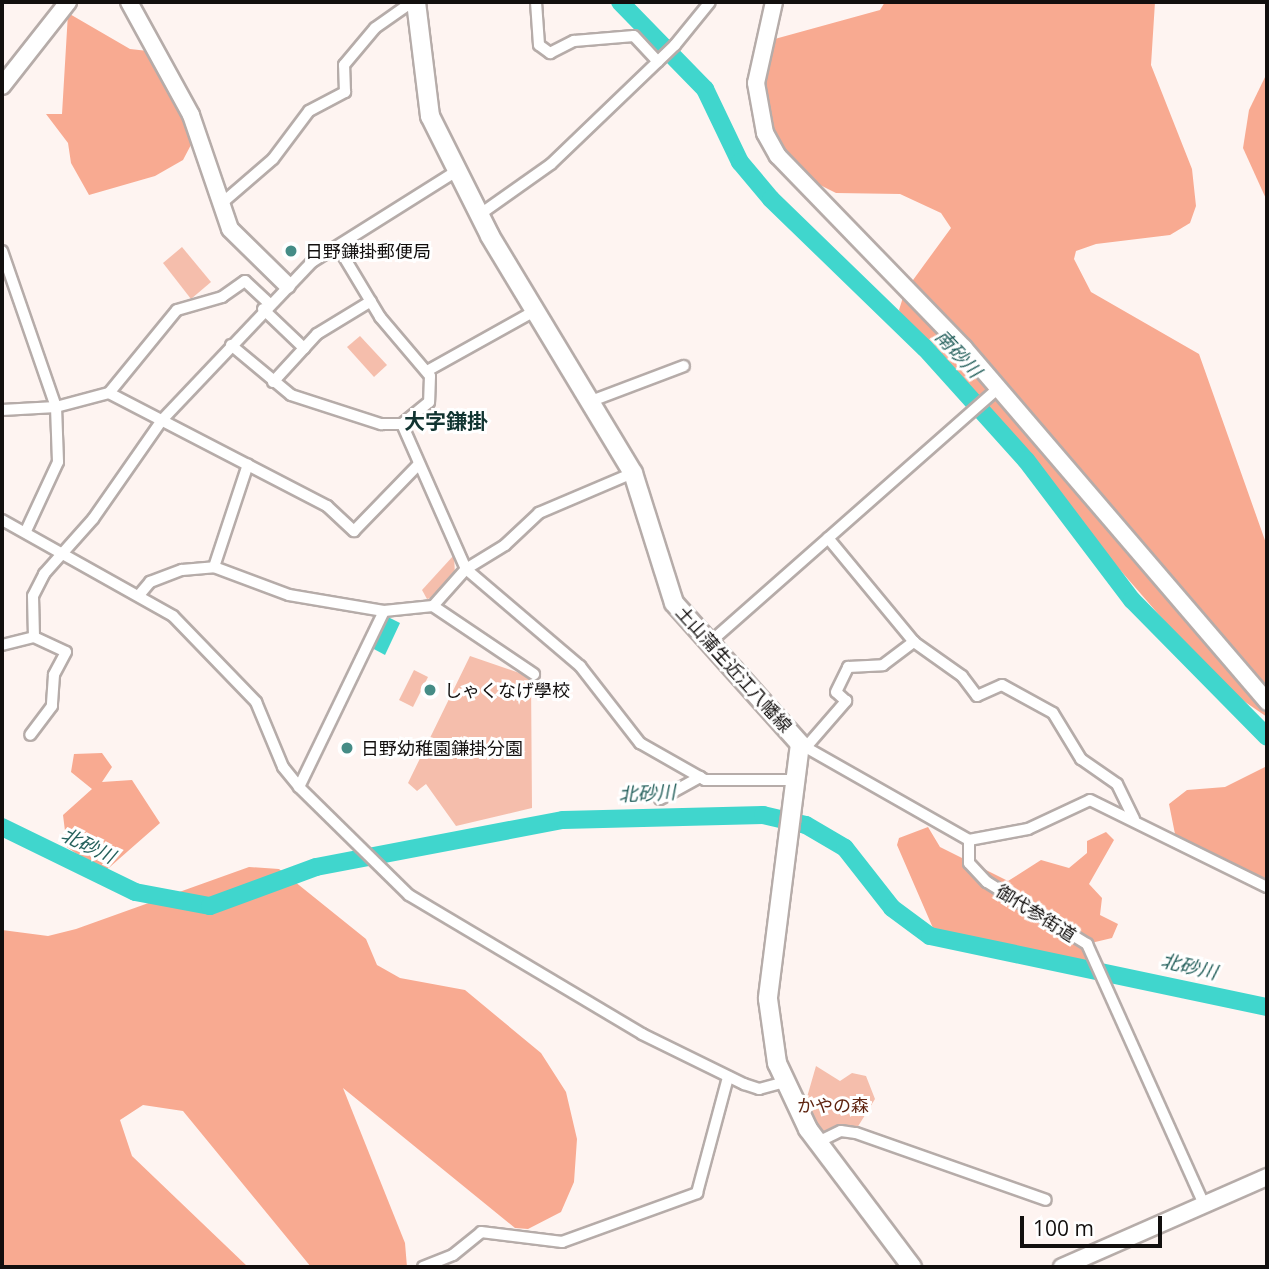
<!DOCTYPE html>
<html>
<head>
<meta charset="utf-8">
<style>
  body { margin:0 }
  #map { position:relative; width:1269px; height:1269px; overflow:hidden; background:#fef4f1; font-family:"Open Sans","Noto Sans JP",sans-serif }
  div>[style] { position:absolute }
  .green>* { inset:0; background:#f5beac }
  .forest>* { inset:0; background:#f8aa91 }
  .water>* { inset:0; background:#40d6cd }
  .river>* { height:18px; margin:-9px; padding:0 9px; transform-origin:9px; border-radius:9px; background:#40d6cd }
  .roads { filter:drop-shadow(2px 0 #b6aca9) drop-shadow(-2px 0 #b6aca9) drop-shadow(0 2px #b6aca9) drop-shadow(0 -2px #b6aca9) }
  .street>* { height:10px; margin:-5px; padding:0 5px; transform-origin:5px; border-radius:5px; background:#fff }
  .secondary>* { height:16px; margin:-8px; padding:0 8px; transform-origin:8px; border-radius:8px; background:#fff }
  .primary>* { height:18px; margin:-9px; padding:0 9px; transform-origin:9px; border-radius:9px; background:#fff }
  .dots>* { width:19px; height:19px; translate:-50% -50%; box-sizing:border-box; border:4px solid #fff; border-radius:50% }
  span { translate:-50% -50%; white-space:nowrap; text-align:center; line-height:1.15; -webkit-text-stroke:6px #fff; paint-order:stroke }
  .poi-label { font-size:18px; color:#120f0e }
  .left { translate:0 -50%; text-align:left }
  .street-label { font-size:18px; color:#120f0e }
  .park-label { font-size:18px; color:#5f2410 }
  .water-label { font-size:19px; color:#25605c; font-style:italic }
  .quarter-label { font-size:21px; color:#113431; font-weight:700 }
  .frame { position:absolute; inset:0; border:4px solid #120f0e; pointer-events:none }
  .scale { position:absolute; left:1020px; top:1216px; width:142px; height:32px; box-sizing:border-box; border:4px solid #120f0e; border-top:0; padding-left:9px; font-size:21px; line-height:24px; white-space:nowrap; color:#120f0e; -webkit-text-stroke:5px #fff; paint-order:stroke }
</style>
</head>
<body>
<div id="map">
  <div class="green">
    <div style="clip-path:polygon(182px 247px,211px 282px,191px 299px,163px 263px)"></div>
    <div style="clip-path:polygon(360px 336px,387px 365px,374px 377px,347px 347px)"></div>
    <div style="clip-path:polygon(454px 555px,455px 575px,439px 596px,427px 599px,422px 590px)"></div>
    <div style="clip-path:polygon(470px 656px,531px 677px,532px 808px,456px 826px,426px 784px,417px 791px,408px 783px)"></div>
    <div style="clip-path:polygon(414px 670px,428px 677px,413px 707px,399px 700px)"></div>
    <div style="clip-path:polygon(816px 1066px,840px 1081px,852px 1073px,866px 1076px,875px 1099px,857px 1128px,826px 1136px,803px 1111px)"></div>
  </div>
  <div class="forest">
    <div style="clip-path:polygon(885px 2px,1155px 2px,1151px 65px,1192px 169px,1196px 206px,1190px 223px,1170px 235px,1096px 244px,1076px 251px,1074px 259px,1091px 292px,1199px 354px,1267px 546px,1267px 717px,1219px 684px,906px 323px,899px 310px,905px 291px,951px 228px,941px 213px,900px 194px,836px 193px,796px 173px,772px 147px,755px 86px,760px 43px,880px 10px)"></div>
    <div style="clip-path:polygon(68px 13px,130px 49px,148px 51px,193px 141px,183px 160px,155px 176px,89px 195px,71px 163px,68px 143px,46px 114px,62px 114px)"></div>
    <div style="clip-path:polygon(1267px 73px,1267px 201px,1243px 148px,1249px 110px)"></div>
    <div style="clip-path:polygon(102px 753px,112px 767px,102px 782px,132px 780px,160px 823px,103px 873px,67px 847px,63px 815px,92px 789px,71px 772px,74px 754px)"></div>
    <div style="clip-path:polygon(1267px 766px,1267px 883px,1176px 839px,1169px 804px,1187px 790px,1225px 787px)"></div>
    <div style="clip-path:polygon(928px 827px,940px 847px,1008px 881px,1041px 860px,1069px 868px,1087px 853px,1087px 841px,1106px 832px,1114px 840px,1089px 884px,1102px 898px,1100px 915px,1118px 924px,1112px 938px,1091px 943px,1088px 961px,992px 950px,936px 935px,897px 845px,899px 838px)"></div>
    <div style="clip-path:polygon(249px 867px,279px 869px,366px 939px,377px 965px,400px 978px,465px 990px,541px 1053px,566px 1092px,577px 1139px,574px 1182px,561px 1212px,528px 1229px,515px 1228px,343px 1088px,405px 1243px,407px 1267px,311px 1267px,183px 1111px,143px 1105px,120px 1120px,132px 1156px,248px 1267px,2px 1267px,2px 930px,48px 936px,76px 929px)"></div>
  </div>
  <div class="water">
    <div style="clip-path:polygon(388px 617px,400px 623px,385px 655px,372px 648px)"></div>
  </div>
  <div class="river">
    <div style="left:620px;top:2px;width:122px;rotate:45.7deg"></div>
    <div style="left:705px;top:89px;width:81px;rotate:64.4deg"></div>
    <div style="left:740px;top:162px;width:48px;rotate:50deg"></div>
    <div style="left:771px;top:199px;width:214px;rotate:44.1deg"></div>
    <div style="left:925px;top:348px;width:151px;rotate:48deg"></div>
    <div style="left:1026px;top:460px;width:176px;rotate:52.9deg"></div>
    <div style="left:1132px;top:600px;width:192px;rotate:45.4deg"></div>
    <div style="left:2px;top:827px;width:148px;rotate:26deg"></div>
    <div style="left:135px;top:892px;width:76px;rotate:10.6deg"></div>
    <div style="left:210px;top:906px;width:113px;rotate:-20.2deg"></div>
    <div style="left:316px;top:867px;width:251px;rotate:-10.8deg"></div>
    <div style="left:563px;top:820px;width:200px;rotate:-1.4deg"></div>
    <div style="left:763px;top:815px;width:44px;rotate:13.1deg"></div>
    <div style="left:806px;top:825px;width:45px;rotate:30.5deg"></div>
    <div style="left:845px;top:848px;width:76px;rotate:51.9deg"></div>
    <div style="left:892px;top:908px;width:47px;rotate:36.4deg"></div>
    <div style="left:930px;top:936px;width:344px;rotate:11.9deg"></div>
  </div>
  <div class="roads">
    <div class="street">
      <div style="left:536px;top:2px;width:43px;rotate:86deg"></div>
      <div style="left:539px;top:45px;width:14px;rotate:36deg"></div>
      <div style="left:550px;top:53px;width:27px;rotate:-27deg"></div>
      <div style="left:574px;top:41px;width:60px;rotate:-4.8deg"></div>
      <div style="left:634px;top:36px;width:35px;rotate:47deg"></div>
      <div style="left:222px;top:203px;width:67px;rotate:-40.8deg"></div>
      <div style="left:273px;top:159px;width:60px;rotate:-53.1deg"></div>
      <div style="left:309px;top:111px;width:41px;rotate:-27.8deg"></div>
      <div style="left:345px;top:92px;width:27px;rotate:-92deg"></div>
      <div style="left:344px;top:65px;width:48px;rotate:-50deg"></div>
      <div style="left:375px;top:28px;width:45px;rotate:-35.1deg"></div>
      <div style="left:479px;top:215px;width:88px;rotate:-35.3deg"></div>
      <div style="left:551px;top:164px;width:172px;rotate:-43.8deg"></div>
      <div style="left:675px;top:45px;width:55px;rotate:-50.9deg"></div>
      <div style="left:338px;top:247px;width:82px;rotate:59deg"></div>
      <div style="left:380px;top:317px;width:77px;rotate:49.7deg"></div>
      <div style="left:430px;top:376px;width:26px;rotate:92deg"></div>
      <div style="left:429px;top:402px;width:35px;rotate:141deg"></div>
      <div style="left:2px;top:251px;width:165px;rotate:70.9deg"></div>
      <div style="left:56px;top:407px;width:55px;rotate:87.9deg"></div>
      <div style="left:58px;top:462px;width:76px;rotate:114.9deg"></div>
      <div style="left:263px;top:309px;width:57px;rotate:43.6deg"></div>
      <div style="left:231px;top:345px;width:78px;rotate:39.8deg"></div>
      <div style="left:291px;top:395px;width:95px;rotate:17.9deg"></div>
      <div style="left:381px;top:424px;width:21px"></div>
      <div style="left:427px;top:371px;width:125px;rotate:-29.2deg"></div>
      <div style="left:273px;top:382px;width:65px;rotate:-47.5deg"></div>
      <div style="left:317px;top:334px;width:63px;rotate:-31.4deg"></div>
      <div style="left:109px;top:393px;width:107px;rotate:-50.7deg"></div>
      <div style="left:177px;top:310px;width:47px;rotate:-16.1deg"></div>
      <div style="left:222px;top:297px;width:28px;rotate:-35deg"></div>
      <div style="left:245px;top:281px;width:33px;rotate:43deg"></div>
      <div style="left:594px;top:400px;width:96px;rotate:-20.7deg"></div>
      <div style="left:2px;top:410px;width:54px;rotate:-3.2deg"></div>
      <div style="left:56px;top:407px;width:55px;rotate:-14.8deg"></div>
      <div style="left:109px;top:393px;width:246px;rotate:27.4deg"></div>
      <div style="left:327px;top:506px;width:37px;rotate:43deg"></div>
      <div style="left:354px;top:531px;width:92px;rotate:-45.9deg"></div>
      <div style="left:402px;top:424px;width:158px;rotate:66.2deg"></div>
      <div style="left:466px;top:569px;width:150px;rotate:40.4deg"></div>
      <div style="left:580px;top:666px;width:98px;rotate:52.1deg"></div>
      <div style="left:640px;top:743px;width:75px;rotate:29.6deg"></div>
      <div style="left:705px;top:780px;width:92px"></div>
      <div style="left:2px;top:520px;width:196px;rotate:29.3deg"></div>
      <div style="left:173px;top:616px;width:120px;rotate:46deg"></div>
      <div style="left:256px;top:702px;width:70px;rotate:67.4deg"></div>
      <div style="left:283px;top:767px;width:26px;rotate:51deg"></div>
      <div style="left:299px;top:787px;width:154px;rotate:44.5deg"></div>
      <div style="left:409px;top:895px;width:271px;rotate:30.8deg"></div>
      <div style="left:642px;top:1034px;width:114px;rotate:26.1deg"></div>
      <div style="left:744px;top:1084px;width:16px;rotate:18deg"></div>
      <div style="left:759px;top:1089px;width:24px;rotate:-15deg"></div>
      <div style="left:828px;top:538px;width:135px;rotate:50.4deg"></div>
      <div style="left:914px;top:642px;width:59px;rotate:35.3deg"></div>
      <div style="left:962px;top:676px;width:25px;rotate:53deg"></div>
      <div style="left:977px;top:696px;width:27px;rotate:-24deg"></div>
      <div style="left:1002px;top:685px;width:58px;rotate:28.8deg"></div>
      <div style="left:1053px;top:713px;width:54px;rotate:58.7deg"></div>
      <div style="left:1081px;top:759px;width:44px;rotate:34.8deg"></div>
      <div style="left:1117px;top:784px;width:39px;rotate:64deg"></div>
      <div style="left:214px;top:567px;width:108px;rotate:-71.7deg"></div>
      <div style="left:140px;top:594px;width:16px;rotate:-50deg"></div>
      <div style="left:150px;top:582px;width:34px;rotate:-21deg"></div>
      <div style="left:182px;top:570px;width:32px;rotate:-5deg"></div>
      <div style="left:214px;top:567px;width:80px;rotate:20.5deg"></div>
      <div style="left:289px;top:595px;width:96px;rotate:9.6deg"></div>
      <div style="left:384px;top:611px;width:49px;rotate:-5.8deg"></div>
      <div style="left:433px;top:606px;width:50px;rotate:-48.3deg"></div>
      <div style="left:466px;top:569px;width:46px;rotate:-31.6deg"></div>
      <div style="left:505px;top:545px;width:47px;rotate:-43.3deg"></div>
      <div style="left:539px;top:513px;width:102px;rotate:-23.1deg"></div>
      <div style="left:433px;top:606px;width:122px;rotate:34deg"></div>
      <div style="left:34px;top:637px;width:41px;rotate:-91.4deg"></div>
      <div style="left:33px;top:596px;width:25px;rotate:-63deg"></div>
      <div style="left:44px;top:574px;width:74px;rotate:-48.3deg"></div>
      <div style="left:93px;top:519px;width:121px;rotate:-55.1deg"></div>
      <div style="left:162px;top:420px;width:218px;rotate:-46.5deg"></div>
      <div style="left:312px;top:262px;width:169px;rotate:-32.2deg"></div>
      <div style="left:708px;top:644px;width:388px;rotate:-41.4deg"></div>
      <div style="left:2px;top:645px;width:33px;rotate:-14deg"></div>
      <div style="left:34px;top:637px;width:35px;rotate:25deg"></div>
      <div style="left:66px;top:652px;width:26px;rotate:118deg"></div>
      <div style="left:54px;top:675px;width:31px;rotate:94deg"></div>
      <div style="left:52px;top:706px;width:36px;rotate:127deg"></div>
      <div style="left:800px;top:744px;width:194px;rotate:29.6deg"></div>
      <div style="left:969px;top:840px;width:23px;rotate:90deg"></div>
      <div style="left:969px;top:863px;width:26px;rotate:47deg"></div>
      <div style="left:987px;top:882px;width:118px;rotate:31.8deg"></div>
      <div style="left:1087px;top:944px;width:285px;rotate:65.8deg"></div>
      <div style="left:807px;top:746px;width:60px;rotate:-49.1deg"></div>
      <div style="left:846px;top:701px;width:13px;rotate:-138deg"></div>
      <div style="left:836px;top:692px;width:28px;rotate:-64deg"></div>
      <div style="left:848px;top:667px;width:35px;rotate:-3deg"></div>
      <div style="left:883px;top:665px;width:39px;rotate:-37deg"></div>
      <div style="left:299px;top:787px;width:195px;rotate:-64.2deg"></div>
      <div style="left:660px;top:799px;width:46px;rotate:-28.8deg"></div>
      <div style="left:969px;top:840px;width:60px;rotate:-10.6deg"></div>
      <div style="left:1028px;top:829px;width:68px;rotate:-25.1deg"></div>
      <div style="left:1090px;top:800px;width:197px;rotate:26.2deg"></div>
      <div style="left:818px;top:1142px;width:25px;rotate:-26deg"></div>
      <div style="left:841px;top:1131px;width:15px;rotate:8deg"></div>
      <div style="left:856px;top:1133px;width:201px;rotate:19.4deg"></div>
      <div style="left:423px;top:1267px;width:32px;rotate:-22deg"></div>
      <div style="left:453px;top:1255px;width:36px;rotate:-39deg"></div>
      <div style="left:481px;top:1232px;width:82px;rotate:7deg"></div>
      <div style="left:562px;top:1242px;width:144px;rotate:-19.9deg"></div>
      <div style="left:697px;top:1193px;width:120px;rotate:-75deg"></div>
    </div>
    <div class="secondary">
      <div style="left:129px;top:2px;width:129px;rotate:61.2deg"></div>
      <div style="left:191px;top:115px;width:120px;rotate:71.1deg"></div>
      <div style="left:230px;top:229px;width:80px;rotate:44.5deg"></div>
      <div style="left:774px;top:2px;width:83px;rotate:102.5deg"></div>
      <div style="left:756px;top:83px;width:51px;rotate:79.8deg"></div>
      <div style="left:765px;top:133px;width:26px;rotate:61deg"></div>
      <div style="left:778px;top:156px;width:267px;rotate:45.9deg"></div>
      <div style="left:964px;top:348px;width:466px;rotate:49.4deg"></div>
      <div style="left:2px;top:86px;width:107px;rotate:-51.8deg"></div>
      <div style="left:1062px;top:1267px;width:224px;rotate:-23.7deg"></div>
    </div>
    <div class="primary">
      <div style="left:416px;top:2px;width:115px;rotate:83deg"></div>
      <div style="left:430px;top:116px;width:134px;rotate:63.4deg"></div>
      <div style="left:490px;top:236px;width:277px;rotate:58.9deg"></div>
      <div style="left:633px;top:473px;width:136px;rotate:72.5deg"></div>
      <div style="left:674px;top:603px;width:189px;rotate:48.2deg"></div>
      <div style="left:800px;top:744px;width:257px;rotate:97.2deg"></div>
      <div style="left:768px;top:999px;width:65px;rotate:82deg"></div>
      <div style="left:777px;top:1063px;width:73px;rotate:64.8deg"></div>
      <div style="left:808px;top:1129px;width:173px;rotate:53deg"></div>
    </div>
  </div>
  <div class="dots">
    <div style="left:291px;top:251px;background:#458c86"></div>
    <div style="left:430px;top:690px;background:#458c86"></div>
    <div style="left:347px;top:748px;background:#458c86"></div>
  </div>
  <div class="poi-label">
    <span class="left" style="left:305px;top:251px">日野鎌掛郵便局</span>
    <span class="left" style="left:444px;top:690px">しゃくなげ學校</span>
    <span class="left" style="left:361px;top:748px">日野幼稚園鎌掛分園</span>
  </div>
  <div class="street-label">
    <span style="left:734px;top:669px;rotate:48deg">土山蒲生近江八幡線</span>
    <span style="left:1036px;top:913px;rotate:32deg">御代参街道</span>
  </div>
  <div class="park-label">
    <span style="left:833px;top:1105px">かやの森</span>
  </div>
  <div class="water-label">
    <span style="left:958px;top:354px;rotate:47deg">南砂川</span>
    <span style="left:647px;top:794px;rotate:-3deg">北砂川</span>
    <span style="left:88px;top:846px;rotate:26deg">北砂川</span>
    <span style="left:1189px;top:967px;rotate:13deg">北砂川</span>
  </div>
  <div class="quarter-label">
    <span style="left:446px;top:421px">大字鎌掛</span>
  </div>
  <div class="frame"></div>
  <div class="scale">100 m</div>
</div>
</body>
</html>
